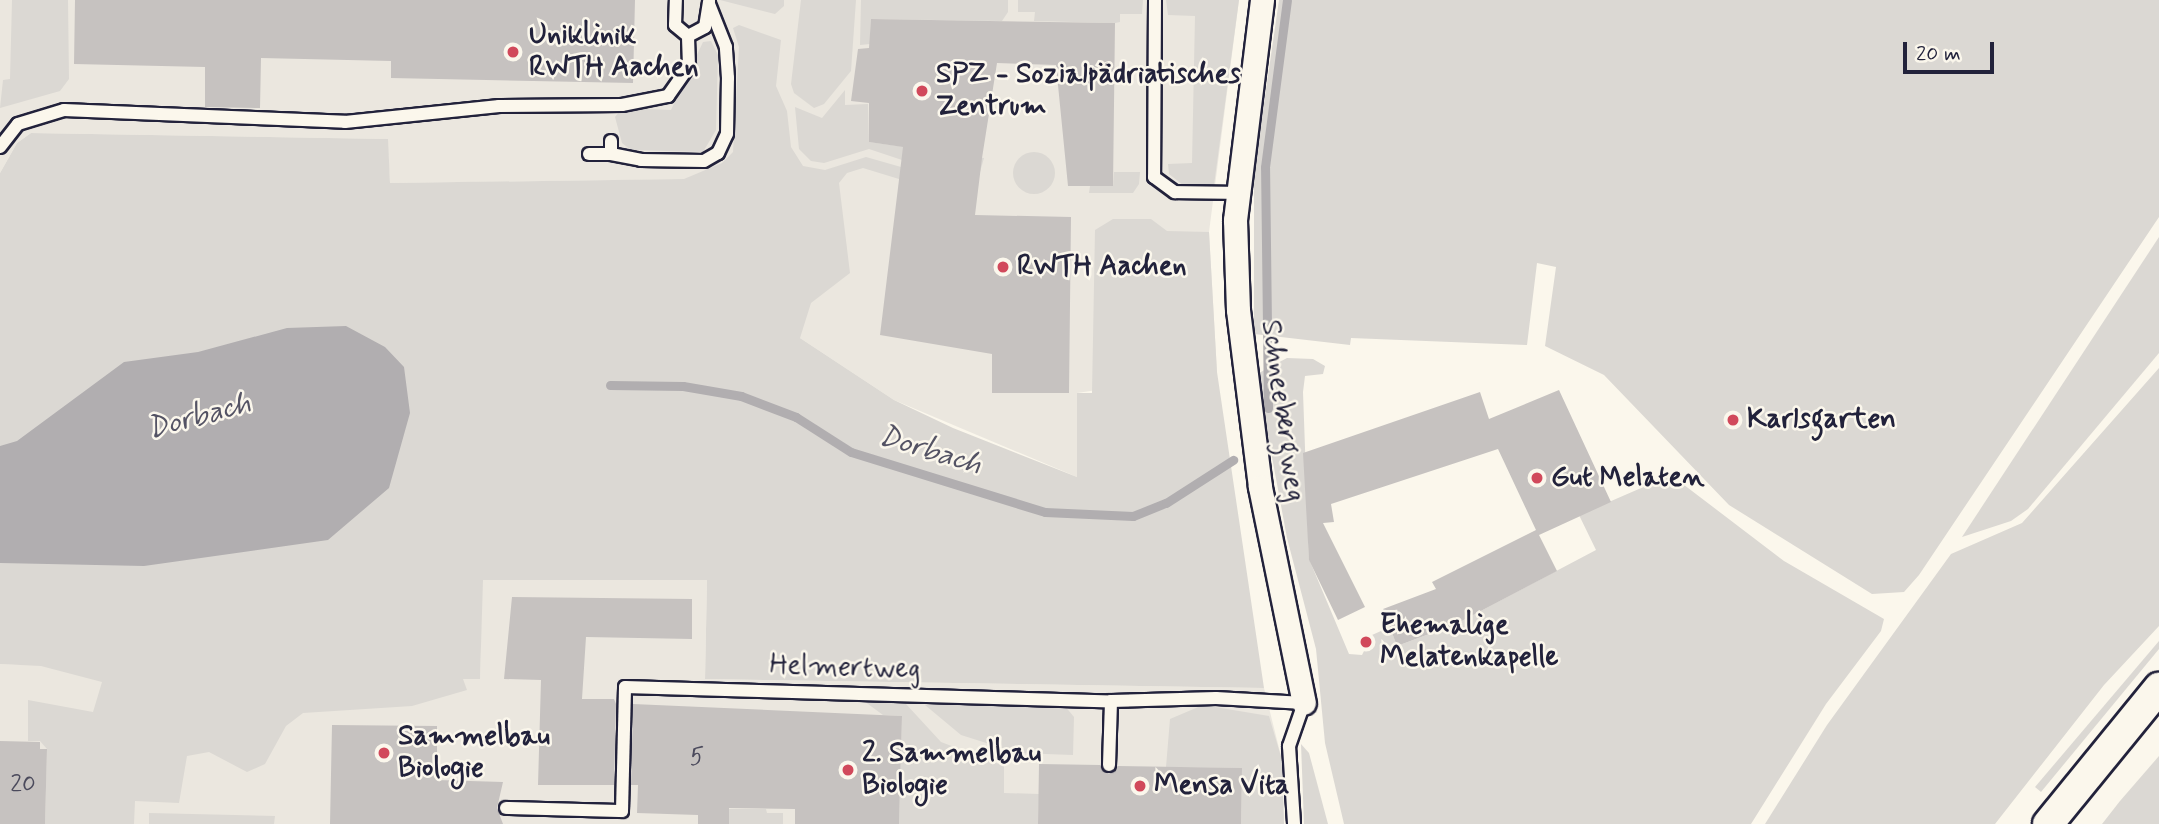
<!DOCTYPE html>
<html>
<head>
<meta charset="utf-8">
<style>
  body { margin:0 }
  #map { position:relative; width:2159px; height:824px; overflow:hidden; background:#fbf7ec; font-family:Mynerve,sans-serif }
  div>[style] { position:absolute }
  .built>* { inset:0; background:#ebe7df }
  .green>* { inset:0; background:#dbd8d3 }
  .round { border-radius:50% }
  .water>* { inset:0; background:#b1aeb0 }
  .stream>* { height:9px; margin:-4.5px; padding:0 4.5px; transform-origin:4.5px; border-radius:4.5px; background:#b1aeb0 }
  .building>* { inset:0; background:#c6c2c0 }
  .roads { filter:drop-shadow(2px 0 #22223b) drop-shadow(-2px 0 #22223b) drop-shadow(0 2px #22223b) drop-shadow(0 -2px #22223b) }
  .service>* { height:12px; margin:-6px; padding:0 6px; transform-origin:6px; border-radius:6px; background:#fbf7ec }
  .minor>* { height:23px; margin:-11.5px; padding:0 11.5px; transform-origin:11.5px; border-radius:11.5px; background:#fbf7ec }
  .tertiary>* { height:30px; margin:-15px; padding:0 15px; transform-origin:15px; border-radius:15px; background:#fbf7ec }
  .dots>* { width:19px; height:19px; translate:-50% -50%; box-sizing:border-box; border:4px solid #fbf7ec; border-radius:50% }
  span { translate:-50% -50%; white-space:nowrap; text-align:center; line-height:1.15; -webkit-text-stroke:5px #fbf7ec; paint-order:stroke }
  .number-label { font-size:24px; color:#4b4a5c }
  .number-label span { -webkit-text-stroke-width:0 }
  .poi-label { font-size:28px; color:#22223b; font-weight:700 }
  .left { translate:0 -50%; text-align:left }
  .street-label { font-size:28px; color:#22223b }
  .water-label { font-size:30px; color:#545364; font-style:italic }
  .scale { position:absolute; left:1903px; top:42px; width:91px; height:32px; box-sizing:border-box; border:4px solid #22223b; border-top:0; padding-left:9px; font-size:21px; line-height:24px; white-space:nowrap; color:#22223b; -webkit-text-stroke:5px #fbf7ec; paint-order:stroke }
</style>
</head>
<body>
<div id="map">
  <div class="built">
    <div style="clip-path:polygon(0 0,1239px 0,1209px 232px,1217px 372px,1077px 393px,1077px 477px,894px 400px,800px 338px,779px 178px,390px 183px,387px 139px,31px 133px,17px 143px,0 173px)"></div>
    <div style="clip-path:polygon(482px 580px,707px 580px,705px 679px,1264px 688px,1282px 760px,1284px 824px,0 824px,0 664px,480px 678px)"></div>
  </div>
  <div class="green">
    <div style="clip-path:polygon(12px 0,68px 0,69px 79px,60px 91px,0 108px,3px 80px,10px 79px)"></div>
    <div style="clip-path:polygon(720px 0,784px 0,784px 6px,775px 14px)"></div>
    <div style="clip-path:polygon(801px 0,856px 0,851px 71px,824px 104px,814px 108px,794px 93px,791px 84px)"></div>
    <div style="clip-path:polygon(861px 0,1008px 0,1008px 12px,1002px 21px,871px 19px,870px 44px,860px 45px)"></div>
    <div style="clip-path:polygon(1018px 0,1143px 0,1142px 14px,1120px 14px,1120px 22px,1115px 23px,1034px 21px,1035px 12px,1018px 12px)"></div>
    <div style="clip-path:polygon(1166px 0,1239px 0,1214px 185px,1183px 185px,1169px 174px,1168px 164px,1192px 163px,1195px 16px,1168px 15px)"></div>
    <div style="clip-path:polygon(1279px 0,2159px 0,2159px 217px,1919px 575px,1904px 592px,1872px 594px,1729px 505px,1604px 375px,1545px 346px,1556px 267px,1537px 263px,1527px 345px,1351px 338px,1350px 345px,1254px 334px,1254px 172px)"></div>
    <div style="clip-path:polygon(739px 25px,781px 40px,776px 86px,787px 111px,791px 147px,803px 166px,825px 170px,866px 157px,922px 173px,899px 179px,863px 168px,847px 173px,839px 183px,850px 273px,811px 303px,800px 338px,894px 400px,953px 428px,1077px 477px,1077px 393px,1092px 393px,1095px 230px,1113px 219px,1151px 219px,1167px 231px,1209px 232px,1217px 372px,1264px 688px,705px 679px,707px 580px,483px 580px,480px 679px,463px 679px,467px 690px,412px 706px,303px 713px,286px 726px,265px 764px,247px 772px,209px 752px,187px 756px,179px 803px,135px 801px,134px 824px,45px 824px,47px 749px,40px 741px,28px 741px,28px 700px,93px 712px,102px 682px,41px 666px,0 664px,0 173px,17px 143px,31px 133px,388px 139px,390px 183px,684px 179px,722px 163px,733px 152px,739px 47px,733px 28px)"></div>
    <div style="clip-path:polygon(711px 41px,718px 55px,716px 130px,703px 152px,631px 150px,622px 143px,615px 117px,622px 108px,671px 110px,703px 42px)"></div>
    <div style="clip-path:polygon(845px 90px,845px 105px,868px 104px,869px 142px,984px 158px,980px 172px,911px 163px,869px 149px,824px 163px,811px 161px,799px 149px,795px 107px,822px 118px)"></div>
    <div class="round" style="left:1013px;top:152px;width:42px;height:42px"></div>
    <div style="clip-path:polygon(1114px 172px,1140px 172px,1139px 184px,1133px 193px,1089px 193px,1090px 186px,1113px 186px)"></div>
    <div style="clip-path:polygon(2159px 237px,2159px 353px,2028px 509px,2011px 521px,1962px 537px)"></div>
    <div style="clip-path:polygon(1287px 358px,1313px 359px,1325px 366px,1323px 374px,1305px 376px,1303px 392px,1309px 559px,1349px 654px,1362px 655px,1372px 635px,1390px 627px,1397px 646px,1456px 624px,1596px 550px,1579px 515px,1671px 475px,1784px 561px,1884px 619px,1881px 631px,1826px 704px,1751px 824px,1344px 824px,1325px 743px,1316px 649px,1287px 538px,1262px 403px,1259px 373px)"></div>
    <div style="clip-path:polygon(2159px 368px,2159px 626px,2104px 685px,1995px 824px,1765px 824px,1827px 725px,1951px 554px,2022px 523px)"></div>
    <div style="clip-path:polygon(2159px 641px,2159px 649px,2041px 792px,2035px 787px)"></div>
    <div style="clip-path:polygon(864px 701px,906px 704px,941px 742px,1004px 766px,1004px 793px,1039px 794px,1038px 824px,899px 824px,902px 716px,883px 715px)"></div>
    <div style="clip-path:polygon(925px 705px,1064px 705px,1074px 717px,1073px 755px,1018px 753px,961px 735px)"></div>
    <div style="clip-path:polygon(1203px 705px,1269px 716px,1282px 760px,1284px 824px,1241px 824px,1242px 768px,1166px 767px,1170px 719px)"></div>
    <div style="clip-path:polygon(1301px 744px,1309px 753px,1328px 824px,1304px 824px)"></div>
    <div style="clip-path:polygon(2159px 756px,2159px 824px,2102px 824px,2120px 801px)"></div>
    <div style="clip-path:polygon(729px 809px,766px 809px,767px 813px,783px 813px,783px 824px,729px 824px)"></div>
    <div style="clip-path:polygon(149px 813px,275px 816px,274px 824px,149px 824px)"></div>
  </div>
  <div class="water">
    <div style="clip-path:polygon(346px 326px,385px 347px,404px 367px,410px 413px,389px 488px,328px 540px,144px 566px,0 563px,0 446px,17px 441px,124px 362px,198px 352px,287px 328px)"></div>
  </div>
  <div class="stream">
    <div style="left:610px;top:385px;width:73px;rotate:0.8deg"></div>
    <div style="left:683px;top:386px;width:59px;rotate:9.8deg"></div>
    <div style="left:741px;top:396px;width:59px;rotate:20.9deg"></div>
    <div style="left:796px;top:417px;width:65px;rotate:32.5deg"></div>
    <div style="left:851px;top:452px;width:203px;rotate:17.2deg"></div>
    <div style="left:1045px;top:512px;width:88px;rotate:2.6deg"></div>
    <div style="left:1133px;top:516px;width:35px;rotate:-22deg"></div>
    <div style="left:1166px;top:503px;width:80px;rotate:-32.7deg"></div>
    <div style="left:1268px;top:408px;width:241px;rotate:-90.7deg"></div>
    <div style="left:1265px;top:167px;width:168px;rotate:-82.5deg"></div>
  </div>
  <div class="building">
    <div style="clip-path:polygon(75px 0,635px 0,633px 83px,391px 78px,391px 61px,261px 58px,260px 108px,205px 107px,205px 67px,74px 64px)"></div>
    <div style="clip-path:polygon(871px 19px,1115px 23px,1113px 186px,1068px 186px,1056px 65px,997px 63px,982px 158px,975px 215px,1071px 217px,1069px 393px,992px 393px,992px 354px,880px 335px,903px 147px,869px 142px,869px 103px,851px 101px,858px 49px,869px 48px)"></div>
    <div style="clip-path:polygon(1559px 390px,1611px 502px,1539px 535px,1557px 571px,1456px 624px,1397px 646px,1383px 609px,1436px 589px,1432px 582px,1536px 530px,1498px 449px,1331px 504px,1334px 522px,1323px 523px,1365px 607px,1338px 620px,1309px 560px,1303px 453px,1480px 392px,1489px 419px)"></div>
    <div style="clip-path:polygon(512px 597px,692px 599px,692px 639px,586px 637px,582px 699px,614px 699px,616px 704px,614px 785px,538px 785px,541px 680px,504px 679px)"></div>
    <div style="clip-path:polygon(633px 704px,902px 716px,899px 824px,795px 824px,795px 809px,729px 808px,729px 824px,698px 824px,698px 815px,637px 813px,638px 785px,631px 785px)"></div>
    <div style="clip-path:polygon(332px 725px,437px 726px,437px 780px,503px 782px,497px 808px,503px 824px,330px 824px)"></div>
    <div style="clip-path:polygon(0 741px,40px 742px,40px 749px,47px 749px,45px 824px,0 824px)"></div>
    <div style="clip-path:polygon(1039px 764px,1100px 765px,1109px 774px,1118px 766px,1242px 768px,1241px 824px,1038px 824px)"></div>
  </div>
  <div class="roads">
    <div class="service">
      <div style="left:1155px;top:0;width:177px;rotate:90.3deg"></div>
      <div style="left:1154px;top:177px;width:26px;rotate:36deg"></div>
      <div style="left:1175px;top:192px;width:63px;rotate:0.9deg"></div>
      <div style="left:688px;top:36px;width:19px;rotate:-28deg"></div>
      <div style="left:705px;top:27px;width:26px;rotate:-81deg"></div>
      <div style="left:611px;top:141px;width:13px;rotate:90deg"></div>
      <div style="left:611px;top:154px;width:31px;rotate:11deg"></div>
      <div style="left:641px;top:160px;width:63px;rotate:0.9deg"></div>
      <div style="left:704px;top:161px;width:16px;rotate:-30deg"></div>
      <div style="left:718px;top:153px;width:21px;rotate:-65deg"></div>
      <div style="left:727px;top:134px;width:56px;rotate:-89deg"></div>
      <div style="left:728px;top:78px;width:31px;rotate:-94deg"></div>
      <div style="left:726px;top:47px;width:46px;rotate:-111.6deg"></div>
      <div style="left:0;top:147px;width:29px;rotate:-52deg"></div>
      <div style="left:18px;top:124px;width:48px;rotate:-16.9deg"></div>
      <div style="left:64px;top:110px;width:281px;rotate:2.4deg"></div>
      <div style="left:345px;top:122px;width:155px;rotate:-5.9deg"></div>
      <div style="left:499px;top:106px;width:123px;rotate:-0.5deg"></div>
      <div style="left:622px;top:105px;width:47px;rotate:-11.1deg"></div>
      <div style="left:668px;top:96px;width:37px;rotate:-55deg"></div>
      <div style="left:689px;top:66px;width:30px;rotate:-92deg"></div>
      <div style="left:688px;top:36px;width:17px;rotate:-140deg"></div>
      <div style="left:675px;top:25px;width:25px;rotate:-88deg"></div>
      <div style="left:589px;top:154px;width:22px"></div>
      <div style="left:1109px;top:765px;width:64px;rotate:-88.2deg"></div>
      <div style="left:506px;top:808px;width:116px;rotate:1.5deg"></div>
      <div style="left:622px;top:811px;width:124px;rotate:-88.6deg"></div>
      <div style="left:625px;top:687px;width:486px;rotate:1.7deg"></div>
      <div style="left:1111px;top:701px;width:105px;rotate:-1.6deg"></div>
      <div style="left:1216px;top:698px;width:88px;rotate:3.3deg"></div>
      <div style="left:1304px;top:703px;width:46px;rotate:109.2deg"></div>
      <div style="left:1289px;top:746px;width:78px;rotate:86.3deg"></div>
    </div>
    <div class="minor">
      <div style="left:1262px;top:0;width:222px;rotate:97deg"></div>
      <div style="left:1235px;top:220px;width:90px;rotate:88.1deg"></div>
      <div style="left:1238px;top:310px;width:178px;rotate:82.9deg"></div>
      <div style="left:1260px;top:487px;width:220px;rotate:78.5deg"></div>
    </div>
    <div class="tertiary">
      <div style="left:2048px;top:824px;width:176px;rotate:-50.8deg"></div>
    </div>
  </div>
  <div class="dots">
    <div style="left:513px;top:52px;background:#d1495b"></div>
    <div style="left:922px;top:91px;background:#d1495b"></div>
    <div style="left:1003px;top:267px;background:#d1495b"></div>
    <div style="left:1733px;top:420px;background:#d1495b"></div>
    <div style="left:1537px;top:478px;background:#d1495b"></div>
    <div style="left:1366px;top:642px;background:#d1495b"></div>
    <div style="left:384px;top:753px;background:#d1495b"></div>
    <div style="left:848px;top:770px;background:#d1495b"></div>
    <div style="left:1140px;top:786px;background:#d1495b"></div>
  </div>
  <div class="number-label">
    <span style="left:697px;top:758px">5</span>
    <span style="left:23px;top:785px">20</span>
  </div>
  <div class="poi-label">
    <span class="left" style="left:529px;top:52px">Uniklinik<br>RWTH Aachen</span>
    <span class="left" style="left:936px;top:91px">SPZ - Sozialpädriatisches<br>Zentrum</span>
    <span class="left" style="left:1017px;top:267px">RWTH Aachen</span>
    <span class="left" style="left:1747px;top:420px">Karlsgarten</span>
    <span class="left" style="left:1551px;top:478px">Gut Melaten</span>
    <span class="left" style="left:1380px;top:642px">Ehemalige<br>Melatenkapelle</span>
    <span class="left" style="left:398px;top:753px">Sammelbau<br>Biologie</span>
    <span class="left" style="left:862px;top:770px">2. Sammelbau<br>Biologie</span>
    <span class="left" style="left:1154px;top:786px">Mensa Vita</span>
  </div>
  <div class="street-label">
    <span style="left:1282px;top:411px;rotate:82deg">Schneebergweg</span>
    <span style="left:845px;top:668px;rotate:2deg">Helmertweg</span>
  </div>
  <div class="water-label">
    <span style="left:199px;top:417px;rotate:-15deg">Dorbach</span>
    <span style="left:930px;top:451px;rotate:17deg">Dorbach</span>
  </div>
  <div class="scale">20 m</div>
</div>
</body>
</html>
